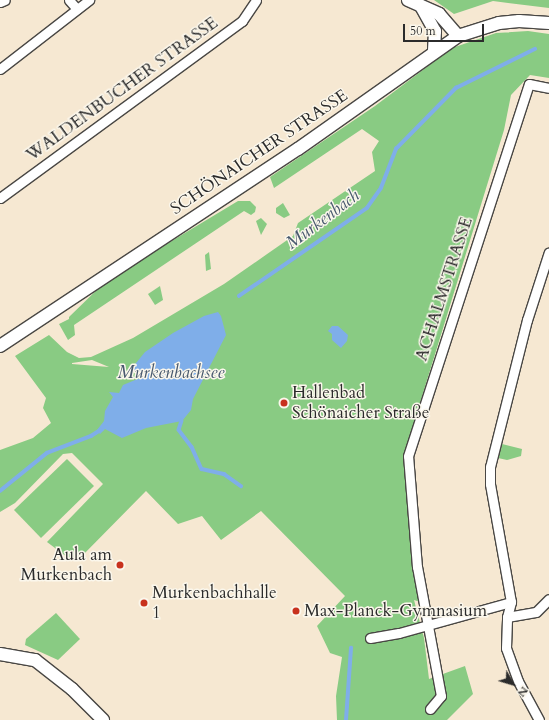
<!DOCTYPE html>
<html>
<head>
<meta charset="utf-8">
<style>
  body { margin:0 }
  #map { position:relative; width:549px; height:720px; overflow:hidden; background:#f6e8d2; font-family:Cardo,serif }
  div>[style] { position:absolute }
  .green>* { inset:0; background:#89cb83 }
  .water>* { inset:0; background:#7faee9 }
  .stream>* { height:3.5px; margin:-1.75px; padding:0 1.75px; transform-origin:1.75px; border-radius:1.75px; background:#7faee9 }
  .roads { filter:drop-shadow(1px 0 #494744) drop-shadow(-1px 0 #494744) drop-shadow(0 1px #494744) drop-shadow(0 -1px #494744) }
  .street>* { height:9px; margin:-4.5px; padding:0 4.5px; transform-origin:4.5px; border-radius:4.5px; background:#fff }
  .secondary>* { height:12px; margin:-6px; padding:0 6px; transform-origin:6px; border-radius:6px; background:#fff }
  .dots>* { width:11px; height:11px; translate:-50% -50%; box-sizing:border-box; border:2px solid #fbf7ec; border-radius:50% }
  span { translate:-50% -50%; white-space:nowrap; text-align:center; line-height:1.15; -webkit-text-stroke:3px #fbf7ec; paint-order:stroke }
  .street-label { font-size:17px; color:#2b2b2b }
  .poi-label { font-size:17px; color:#2b2b2b }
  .left { translate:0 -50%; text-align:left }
  .right { translate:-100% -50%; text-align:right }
  .water-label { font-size:18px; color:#48596e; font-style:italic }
  .north { position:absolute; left:493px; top:664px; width:40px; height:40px; -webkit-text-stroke:3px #fbf7ec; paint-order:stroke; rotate:128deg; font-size:11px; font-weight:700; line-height:16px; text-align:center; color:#2b2b2b }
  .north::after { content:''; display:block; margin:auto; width:14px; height:18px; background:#2b2b2b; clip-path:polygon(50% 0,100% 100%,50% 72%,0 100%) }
  .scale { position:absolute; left:403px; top:24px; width:81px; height:18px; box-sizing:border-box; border:2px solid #2b2b2b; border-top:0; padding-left:5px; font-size:12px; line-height:14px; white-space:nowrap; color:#2b2b2b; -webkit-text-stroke:3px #fbf7ec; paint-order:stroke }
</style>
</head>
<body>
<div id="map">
  <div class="green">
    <div style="clip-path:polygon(434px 0,549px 0,549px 8px,493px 1px,454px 14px)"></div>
    <div style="clip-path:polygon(evenodd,528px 31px,549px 34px,549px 78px,530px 75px,511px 95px,504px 130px,404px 455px,412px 565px,420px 602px,414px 600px,424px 638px,429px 679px,465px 666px,473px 694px,447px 720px,337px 720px,336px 696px,342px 657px,330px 653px,317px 626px,345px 596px,261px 511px,221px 540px,202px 516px,178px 524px,146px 491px,79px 559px,67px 557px,47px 542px,103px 484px,72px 453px,63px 454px,15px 503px,0 512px,0 450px,33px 438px,51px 423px,43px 408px,46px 398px,15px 356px,49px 335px,67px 352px,79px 358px,91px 357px,133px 338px,224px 284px,293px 236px,298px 223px,375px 171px,372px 152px,379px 141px,362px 129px,274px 188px,270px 177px,375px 106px,452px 48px,496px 33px,528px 31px,92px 360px,109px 367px,72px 364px,72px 363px,92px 360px)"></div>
    <div style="clip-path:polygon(238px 201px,250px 201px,256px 207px,255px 212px,251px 215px,244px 211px,74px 325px,75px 335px,68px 340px,59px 324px,69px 319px,69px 317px,107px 280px)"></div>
    <div style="clip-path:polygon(283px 203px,290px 215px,284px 218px,276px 213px,276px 208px)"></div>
    <div style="clip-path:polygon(261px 218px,267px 224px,261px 235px,256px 221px)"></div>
    <div style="clip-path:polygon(209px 252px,211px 269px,206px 271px,205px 255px)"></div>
    <div style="clip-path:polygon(160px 286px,163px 300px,155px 305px,148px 294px)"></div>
    <div style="clip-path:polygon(502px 444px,522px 449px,521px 456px,507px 460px,498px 458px)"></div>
    <div style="clip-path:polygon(67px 459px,94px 486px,41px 538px,14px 510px)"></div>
    <div style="clip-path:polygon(56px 613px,80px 639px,58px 660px,25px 645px,26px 639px)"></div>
  </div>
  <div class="water">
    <div style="clip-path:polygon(218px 312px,221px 316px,226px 335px,193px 399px,191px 410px,182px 421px,146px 428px,122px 438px,105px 429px,100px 434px,97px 430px,104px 421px,105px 411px,113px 397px,109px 392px,119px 393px,123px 385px,140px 378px,132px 368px,145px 352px,173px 333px,204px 316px)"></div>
    <div style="clip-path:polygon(332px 326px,338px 326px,348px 335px,347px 341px,341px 348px,332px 340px,332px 334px,328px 331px)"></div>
  </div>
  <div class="stream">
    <div style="left:239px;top:296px;width:155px;rotate:-34.5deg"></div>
    <div style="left:367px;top:208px;width:24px;rotate:-55deg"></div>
    <div style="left:381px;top:188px;width:42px;rotate:-69deg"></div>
    <div style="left:396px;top:149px;width:86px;rotate:-45.5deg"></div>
    <div style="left:456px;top:88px;width:88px;rotate:-26.3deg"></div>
    <div style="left:182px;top:421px;width:9px;rotate:108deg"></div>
    <div style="left:179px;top:430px;width:21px;rotate:53deg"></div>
    <div style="left:192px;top:447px;width:24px;rotate:66deg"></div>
    <div style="left:202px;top:469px;width:23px;rotate:13deg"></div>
    <div style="left:224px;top:474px;width:21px;rotate:35deg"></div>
    <div style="left:0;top:491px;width:60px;rotate:-39deg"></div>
    <div style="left:47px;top:453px;width:47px;rotate:-21.1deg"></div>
    <div style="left:91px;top:436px;width:13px;rotate:-32deg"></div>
    <div style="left:346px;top:720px;width:72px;rotate:-86deg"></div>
  </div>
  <div class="roads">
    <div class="street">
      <div style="left:69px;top:0;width:12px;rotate:48deg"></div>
      <div style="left:0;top:2px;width:5px;rotate:-22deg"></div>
      <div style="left:0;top:69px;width:113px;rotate:-37.8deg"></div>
      <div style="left:0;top:198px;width:300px;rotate:-36.2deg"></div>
      <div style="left:242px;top:21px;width:25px;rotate:-56deg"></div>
      <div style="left:507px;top:617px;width:29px;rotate:-10deg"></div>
      <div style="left:536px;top:612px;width:18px;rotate:-45deg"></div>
      <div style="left:370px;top:638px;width:29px;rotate:-10deg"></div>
      <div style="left:399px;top:633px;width:116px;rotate:-15.5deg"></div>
      <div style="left:430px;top:709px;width:17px;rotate:-50deg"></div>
      <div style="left:441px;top:696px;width:131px;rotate:-100.5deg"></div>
      <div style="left:417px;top:567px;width:111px;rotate:-94.6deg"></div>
      <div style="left:408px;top:456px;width:391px;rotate:-72deg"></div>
      <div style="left:529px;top:84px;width:20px;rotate:11deg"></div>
      <div style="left:539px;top:720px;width:44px;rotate:-118.3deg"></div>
      <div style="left:518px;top:681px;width:35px;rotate:-110deg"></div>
      <div style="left:506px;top:648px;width:31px;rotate:-88deg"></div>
      <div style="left:507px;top:617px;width:16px;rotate:-75deg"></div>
      <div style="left:511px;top:602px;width:120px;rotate:-100.1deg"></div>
      <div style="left:490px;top:484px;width:17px;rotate:-90deg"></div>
      <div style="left:490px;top:467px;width:152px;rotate:-75.9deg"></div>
      <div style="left:527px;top:320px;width:71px;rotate:-72.1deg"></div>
    </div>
    <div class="secondary">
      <div style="left:408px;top:0;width:34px;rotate:24deg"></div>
      <div style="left:439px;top:14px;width:29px;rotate:49deg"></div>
      <div style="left:421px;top:6px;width:29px;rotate:61deg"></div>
      <div style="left:435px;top:31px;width:20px;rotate:93deg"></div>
      <div style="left:0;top:346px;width:357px;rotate:-33.5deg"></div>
      <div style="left:298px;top:149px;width:196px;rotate:-35.2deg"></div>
      <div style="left:458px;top:36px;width:43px;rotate:-17.6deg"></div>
      <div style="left:499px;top:23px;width:20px;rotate:-6deg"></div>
      <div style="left:519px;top:21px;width:30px;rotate:4deg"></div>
      <div style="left:0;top:654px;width:36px;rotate:10deg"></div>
      <div style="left:35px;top:660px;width:47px;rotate:38.1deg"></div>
      <div style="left:72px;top:689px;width:44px;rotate:45deg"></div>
    </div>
  </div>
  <div class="dots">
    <div style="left:284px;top:403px;background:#c8321e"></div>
    <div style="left:120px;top:565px;background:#c8321e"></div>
    <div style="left:144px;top:603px;background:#c8321e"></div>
    <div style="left:296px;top:611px;background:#c8321e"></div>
  </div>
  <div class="street-label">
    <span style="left:122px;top:89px;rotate:-36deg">WALDENBUCHER STRASSE</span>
    <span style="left:259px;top:152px;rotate:-34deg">SCHÖNAICHER STRASSE</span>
    <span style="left:444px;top:289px;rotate:-72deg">ACHALMSTRASSE</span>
  </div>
  <div class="poi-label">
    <span class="left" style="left:292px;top:403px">Hallenbad<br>Schönaicher Straße</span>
    <span class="right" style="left:112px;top:565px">Aula am<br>Murkenbach</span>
    <span class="left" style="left:152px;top:603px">Murkenbachhalle<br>1</span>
    <span class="left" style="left:304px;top:611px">Max-Planck-Gymnasium</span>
  </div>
  <div class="water-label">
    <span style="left:323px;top:220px;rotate:-37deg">Murkenbach</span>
    <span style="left:171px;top:373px">Murkenbachsee</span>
  </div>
  <div class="north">N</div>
  <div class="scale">50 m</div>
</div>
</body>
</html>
